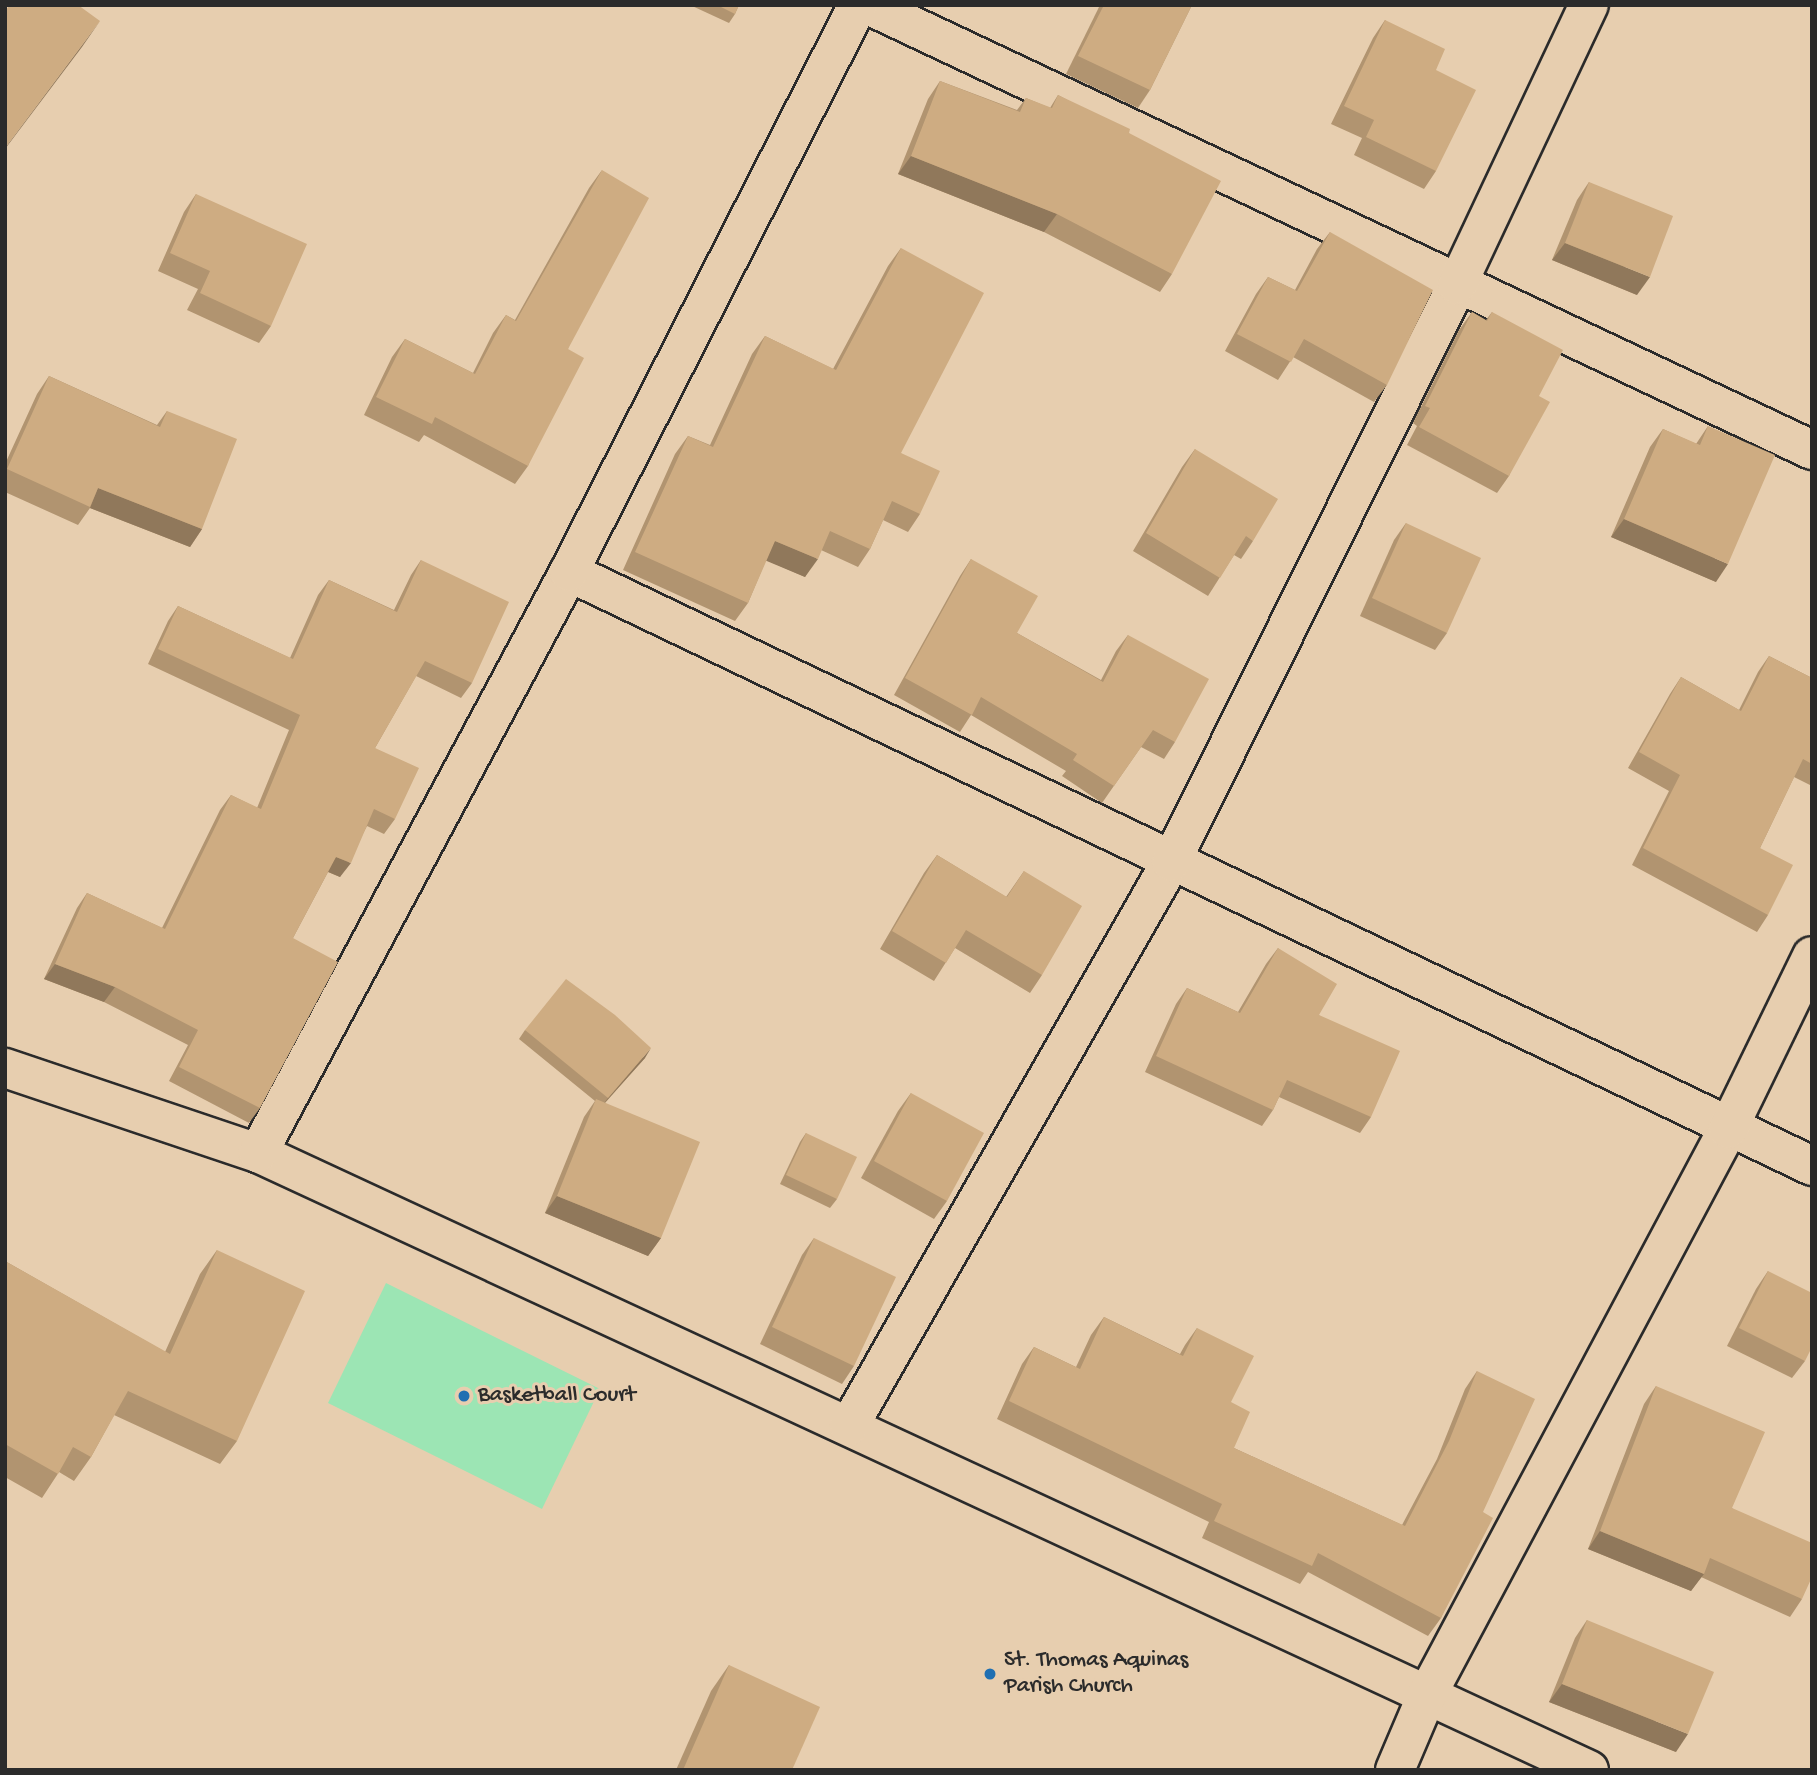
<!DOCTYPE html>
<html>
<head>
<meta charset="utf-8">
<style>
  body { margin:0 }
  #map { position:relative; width:1817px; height:1775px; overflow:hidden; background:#e7ceaf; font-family:"Gochi Hand",sans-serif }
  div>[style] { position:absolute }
  .green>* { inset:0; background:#9ce5b4 }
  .roads { filter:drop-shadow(2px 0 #2b2b2b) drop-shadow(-2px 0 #2b2b2b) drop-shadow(0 2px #2b2b2b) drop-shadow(0 -2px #2b2b2b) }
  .minor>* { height:38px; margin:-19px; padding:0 19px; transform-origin:19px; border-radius:19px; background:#e7ceaf }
  .wall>* { inset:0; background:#b19470 }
  .shaded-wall>* { inset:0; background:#90785b }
  .building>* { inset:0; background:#ceac82 }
  .dots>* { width:19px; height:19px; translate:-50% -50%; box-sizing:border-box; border:4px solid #e7ceaf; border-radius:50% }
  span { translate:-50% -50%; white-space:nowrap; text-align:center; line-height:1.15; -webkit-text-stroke:6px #e7ceaf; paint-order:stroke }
  .poi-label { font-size:23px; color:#2b2b2b }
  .left { translate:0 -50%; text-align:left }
  .frame { position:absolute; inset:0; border:7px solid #2b2b2b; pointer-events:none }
</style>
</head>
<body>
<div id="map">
  <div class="green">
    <div style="clip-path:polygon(386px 1283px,600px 1389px,542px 1509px,328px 1403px)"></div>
  </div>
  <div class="roads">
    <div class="minor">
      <div style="left:868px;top:5px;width:1044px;rotate:25.24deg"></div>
      <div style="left:569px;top:572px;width:1378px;rotate:25.54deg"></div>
      <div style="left:5px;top:1068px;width:267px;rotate:18.6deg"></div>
      <div style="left:258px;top:1153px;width:1467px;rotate:24.87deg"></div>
      <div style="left:258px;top:1153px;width:659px;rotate:-61.84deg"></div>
      <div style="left:569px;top:572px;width:636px;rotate:-62.99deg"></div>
      <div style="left:849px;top:1426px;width:649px;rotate:-60.28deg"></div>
      <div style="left:1171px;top:862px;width:644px;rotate:-63.63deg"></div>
      <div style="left:1457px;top:285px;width:310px;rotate:-64.8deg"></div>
      <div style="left:1395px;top:1770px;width:82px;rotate:-66.9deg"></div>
      <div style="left:1427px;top:1695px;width:641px;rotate:-62deg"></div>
      <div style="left:1728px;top:1129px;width:192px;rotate:-64.1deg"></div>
    </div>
  </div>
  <div class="wall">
    <div style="clip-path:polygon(690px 5px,739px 5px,735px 14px,729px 23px)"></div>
    <div style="clip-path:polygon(1100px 5px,1192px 5px,1150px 90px,1138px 108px,1066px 74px)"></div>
    <div style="clip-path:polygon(1385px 20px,1436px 70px,1436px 171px,1424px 189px,1354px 155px,1362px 138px,1331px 124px,1373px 38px)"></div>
    <div style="clip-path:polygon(940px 81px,1017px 110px,1026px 98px,1050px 108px,1058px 95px,1129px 133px,1172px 274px,1160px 292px,1044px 232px,898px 174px,928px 99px)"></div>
    <div style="clip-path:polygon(602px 170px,568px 349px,528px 466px,515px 484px,424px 435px,419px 442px,364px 415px,392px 357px,405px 339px,473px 373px,493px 333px,506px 315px,515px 320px,589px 188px)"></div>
    <div style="clip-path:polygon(1589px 182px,1637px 295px,1552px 260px,1577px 200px)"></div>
    <div style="clip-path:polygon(196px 194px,271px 326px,259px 343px,187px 310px,198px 289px,158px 271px,184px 212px)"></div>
    <div style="clip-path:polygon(1330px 232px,1387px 385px,1374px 402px,1293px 357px,1278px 380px,1225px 351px,1256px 294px,1268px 277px,1295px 290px,1317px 249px)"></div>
    <div style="clip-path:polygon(901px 248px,901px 453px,920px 514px,908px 532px,883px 520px,870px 549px,858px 567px,821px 550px,805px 577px,766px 560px,748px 603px,735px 621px,623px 570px,675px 454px,688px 436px,710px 445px,752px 354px,765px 336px,833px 369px,888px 266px)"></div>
    <div style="clip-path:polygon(1472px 312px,1486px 320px,1492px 312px,1539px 396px,1509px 476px,1497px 493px,1407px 445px,1417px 426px,1413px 423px,1459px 330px)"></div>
    <div style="clip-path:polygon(49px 376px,157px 425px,167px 411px,202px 529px,190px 547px,90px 508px,78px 525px,5px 492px,5px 464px,37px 394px)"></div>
    <div style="clip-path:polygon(1708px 426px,1716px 582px,1611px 537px,1650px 447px,1663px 429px,1696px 444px)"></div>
    <div style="clip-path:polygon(1195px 449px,1253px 541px,1241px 559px,1234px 555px,1208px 596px,1133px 551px,1182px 467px)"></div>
    <div style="clip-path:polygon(1406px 523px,1447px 633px,1435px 650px,1360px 616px,1394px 540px)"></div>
    <div style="clip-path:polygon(971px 559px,1017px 633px,1101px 680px,1116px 651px,1128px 635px,1175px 742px,1164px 759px,1141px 747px,1102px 803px,1062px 776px,1066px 771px,971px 715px,960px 732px,894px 695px,960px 576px)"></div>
    <div style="clip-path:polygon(421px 560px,472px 683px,461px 698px,416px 676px,375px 748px,395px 819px,384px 834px,367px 826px,340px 877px,328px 872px,293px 938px,260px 1108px,249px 1123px,169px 1081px,188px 1045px,104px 1002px,44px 979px,77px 908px,87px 893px,162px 928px,220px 810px,231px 795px,257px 808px,289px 730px,148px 664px,168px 621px,178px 606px,290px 658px,318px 595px,329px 580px,394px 610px,411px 575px)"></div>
    <div style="clip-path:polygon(1769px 656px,1812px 678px,1812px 786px,1794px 777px,1760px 848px,1768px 915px,1757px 932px,1632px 865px,1669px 791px,1628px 768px,1670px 694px,1681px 677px,1739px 710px,1758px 672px)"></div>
    <div style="clip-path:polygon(937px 855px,1006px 897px,1024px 871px,1042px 975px,1030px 993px,955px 948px,934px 981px,880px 949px,924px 873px)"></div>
    <div style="clip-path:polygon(1278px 948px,1319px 1015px,1371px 1117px,1360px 1133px,1279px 1097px,1273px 1110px,1262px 1126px,1145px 1072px,1176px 1004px,1187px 988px,1238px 1012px,1266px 964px)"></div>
    <div style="clip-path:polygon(525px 1030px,645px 1058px,605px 1103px,661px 1238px,648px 1256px,545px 1213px,584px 1117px,595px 1101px,519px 1039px)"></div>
    <div style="clip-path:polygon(911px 1093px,947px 1201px,934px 1219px,861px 1178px,898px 1111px)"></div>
    <div style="clip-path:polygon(806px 1133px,837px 1199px,830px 1208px,780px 1184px,800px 1142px)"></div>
    <div style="clip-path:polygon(814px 1238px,854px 1366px,842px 1384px,760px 1344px,802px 1255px)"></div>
    <div style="clip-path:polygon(217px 1250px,237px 1441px,220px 1464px,114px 1415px,91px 1457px,74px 1481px,59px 1472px,42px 1498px,5px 1477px,5px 1261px,165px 1352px,200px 1274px)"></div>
    <div style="clip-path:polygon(1768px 1271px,1805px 1361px,1792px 1378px,1727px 1346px,1756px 1289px)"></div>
    <div style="clip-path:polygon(1104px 1317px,1180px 1354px,1185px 1345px,1197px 1328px,1231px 1402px,1234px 1448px,1402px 1525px,1437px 1459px,1465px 1389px,1477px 1371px,1483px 1512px,1441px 1618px,1428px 1636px,1308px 1572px,1300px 1584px,1202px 1538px,1209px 1522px,997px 1419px,1022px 1364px,1034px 1347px,1076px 1367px,1091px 1335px)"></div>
    <div style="clip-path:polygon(1656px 1386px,1732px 1508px,1802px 1599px,1790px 1617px,1701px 1577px,1691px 1591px,1588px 1549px,1644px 1404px)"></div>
    <div style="clip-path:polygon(1587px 1620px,1676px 1752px,1549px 1702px,1575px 1638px)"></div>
    <div style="clip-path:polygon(729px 1665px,792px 1770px,676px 1770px,711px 1691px)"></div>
  </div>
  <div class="shaded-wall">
    <div style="clip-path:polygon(100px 21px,82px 47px,5px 149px,5px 148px)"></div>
    <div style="clip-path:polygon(911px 156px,1057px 214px,1044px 232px,898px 174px)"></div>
    <div style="clip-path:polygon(1565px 243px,1650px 277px,1637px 295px,1552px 260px)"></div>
    <div style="clip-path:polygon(98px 488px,202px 529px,190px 547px,90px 508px)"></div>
    <div style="clip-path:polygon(1624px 519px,1728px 564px,1716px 582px,1611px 537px)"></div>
    <div style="clip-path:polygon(775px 541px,818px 559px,805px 577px,762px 559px)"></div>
    <div style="clip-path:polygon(336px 857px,351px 863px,340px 877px,326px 871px)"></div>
    <div style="clip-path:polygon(55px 964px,115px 987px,104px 1002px,44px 979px)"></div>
    <div style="clip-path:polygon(651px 1048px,645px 1058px,601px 1107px,608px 1098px)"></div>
    <div style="clip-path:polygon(557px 1196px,661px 1238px,648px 1256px,545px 1213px)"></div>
    <div style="clip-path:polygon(1600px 1531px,1704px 1574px,1691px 1591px,1588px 1549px)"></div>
    <div style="clip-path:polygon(1562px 1684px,1688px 1734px,1676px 1752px,1549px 1702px)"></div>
  </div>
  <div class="building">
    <div style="clip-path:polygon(10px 5px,78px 5px,100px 21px,5px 148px,5px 11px)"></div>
    <div style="clip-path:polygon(717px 5px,739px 5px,735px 14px)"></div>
    <div style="clip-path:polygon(1104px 5px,1192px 5px,1150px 90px,1078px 56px)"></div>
    <div style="clip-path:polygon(1385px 20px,1445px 49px,1436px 70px,1476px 90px,1436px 171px,1366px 137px,1374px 120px,1344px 106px)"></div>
    <div style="clip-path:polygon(940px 81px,1020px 112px,1026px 98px,1052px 108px,1058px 95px,1130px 129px,1129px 133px,1221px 181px,1172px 274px,1057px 214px,911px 156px)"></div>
    <div style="clip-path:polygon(602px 170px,649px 198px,568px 349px,584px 358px,528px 466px,435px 417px,432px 424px,376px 397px,405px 339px,475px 374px,506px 315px,516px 321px)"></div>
    <div style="clip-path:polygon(1589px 182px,1673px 216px,1650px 277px,1565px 243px)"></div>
    <div style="clip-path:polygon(196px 194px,307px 244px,271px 326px,200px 293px,210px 271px,170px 253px)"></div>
    <div style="clip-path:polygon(1330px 232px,1433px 290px,1387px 385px,1304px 339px,1291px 362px,1237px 334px,1268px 277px,1297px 291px)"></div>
    <div style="clip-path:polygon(901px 248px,984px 293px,901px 453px,940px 471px,920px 514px,892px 501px,870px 549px,830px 531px,818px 559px,775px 541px,748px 603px,635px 552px,688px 436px,713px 447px,765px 336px,836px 370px)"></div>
    <div style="clip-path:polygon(1472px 312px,1487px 321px,1492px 312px,1563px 350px,1539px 396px,1550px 402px,1509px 476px,1419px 427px,1430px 408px,1425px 406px)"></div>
    <div style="clip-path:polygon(49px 376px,160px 427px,167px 411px,237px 439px,202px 529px,98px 488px,90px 507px,7px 469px)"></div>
    <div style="clip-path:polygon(1708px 426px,1775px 455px,1728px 564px,1624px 519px,1663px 429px,1700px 445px)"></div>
    <div style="clip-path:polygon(1195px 449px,1278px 499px,1253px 541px,1246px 536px,1220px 578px,1146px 533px)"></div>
    <div style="clip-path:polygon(1406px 523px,1481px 558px,1447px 633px,1372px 598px)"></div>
    <div style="clip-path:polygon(971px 559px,1038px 596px,1017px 633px,1103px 682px,1128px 635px,1209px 679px,1175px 742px,1153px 730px,1114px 786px,1073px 760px,1077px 754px,981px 697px,972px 715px,905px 678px)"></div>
    <div style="clip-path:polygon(421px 560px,509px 602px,472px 683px,425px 661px,375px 748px,419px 768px,395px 819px,374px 809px,351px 863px,336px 857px,293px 938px,338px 962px,260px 1108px,179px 1067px,198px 1030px,115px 987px,55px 964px,87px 893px,165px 929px,231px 795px,261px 809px,300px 715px,158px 649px,178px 606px,293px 659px,329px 580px,397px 612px)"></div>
    <div style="clip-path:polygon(1769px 656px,1812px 678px,1812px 764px,1803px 759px,1760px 848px,1793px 865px,1768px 915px,1643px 848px,1680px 775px,1639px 752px,1681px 677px,1741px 711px)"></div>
    <div style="clip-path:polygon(937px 855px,1007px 897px,1024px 871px,1082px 906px,1042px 975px,966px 930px,946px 963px,892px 931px)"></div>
    <div style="clip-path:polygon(1278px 948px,1337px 984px,1319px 1015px,1400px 1051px,1371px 1117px,1287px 1080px,1273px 1110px,1156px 1056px,1187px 988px,1240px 1013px)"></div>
    <div style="clip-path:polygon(566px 979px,615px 1015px,651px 1048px,608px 1098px,525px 1030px)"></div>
    <div style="clip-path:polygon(911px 1093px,984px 1133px,947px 1201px,874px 1161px)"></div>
    <div style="clip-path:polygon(596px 1099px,700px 1142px,661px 1238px,557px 1196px)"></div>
    <div style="clip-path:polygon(806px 1133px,857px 1157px,837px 1199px,786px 1175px)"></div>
    <div style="clip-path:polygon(814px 1238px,896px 1277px,854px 1366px,772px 1327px)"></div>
    <div style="clip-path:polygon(217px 1250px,305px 1291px,237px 1441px,128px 1391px,91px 1457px,73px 1447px,58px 1474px,5px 1444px,5px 1261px,170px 1354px)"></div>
    <div style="clip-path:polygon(1768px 1271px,1812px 1293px,1812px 1347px,1805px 1361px,1739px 1328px)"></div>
    <div style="clip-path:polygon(1104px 1317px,1183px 1356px,1197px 1328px,1254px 1356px,1231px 1402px,1250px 1412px,1234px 1448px,1405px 1526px,1449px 1441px,1477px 1371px,1535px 1399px,1483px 1512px,1493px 1518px,1441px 1618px,1318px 1553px,1312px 1566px,1214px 1521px,1222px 1504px,1009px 1401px,1034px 1347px,1080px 1369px)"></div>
    <div style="clip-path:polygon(1656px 1386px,1765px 1432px,1732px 1508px,1812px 1543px,1812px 1577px,1802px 1599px,1710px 1558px,1704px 1574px,1600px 1531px)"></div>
    <div style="clip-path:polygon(1587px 1620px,1714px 1672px,1688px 1734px,1562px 1684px)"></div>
    <div style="clip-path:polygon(729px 1665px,820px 1707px,792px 1770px,683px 1770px)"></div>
  </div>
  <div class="dots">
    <div style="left:464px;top:1396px;background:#1f6fb2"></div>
    <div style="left:990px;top:1674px;background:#1f6fb2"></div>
  </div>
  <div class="poi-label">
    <span class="left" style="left:478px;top:1396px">Basketball Court</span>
    <span class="left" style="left:1004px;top:1674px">St. Thomas Aquinas<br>Parish Church</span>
  </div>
  <div class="frame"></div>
</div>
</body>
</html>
